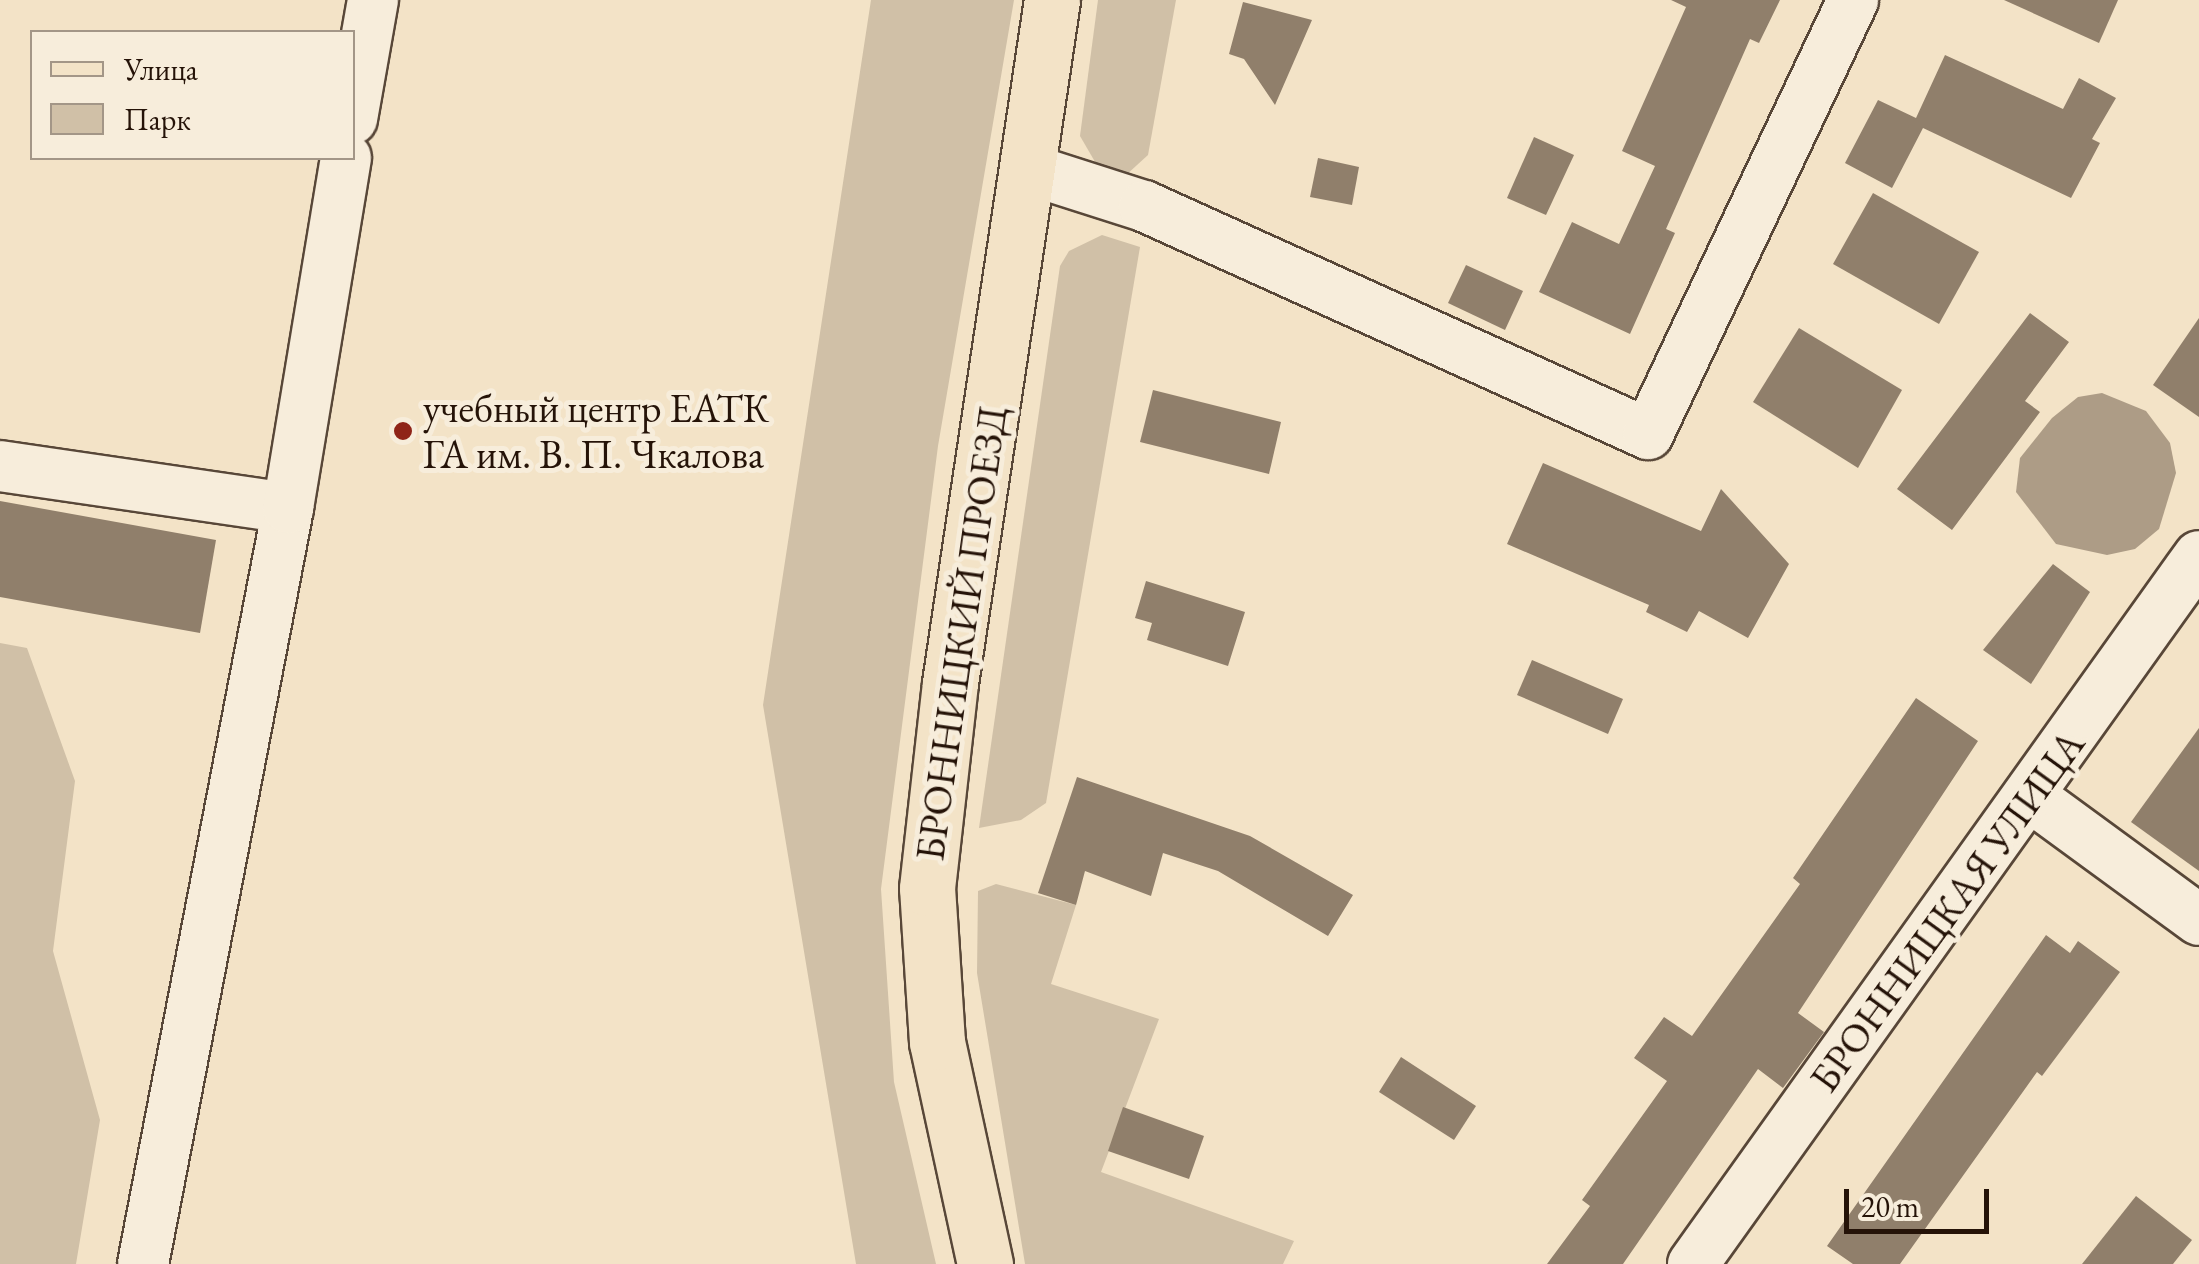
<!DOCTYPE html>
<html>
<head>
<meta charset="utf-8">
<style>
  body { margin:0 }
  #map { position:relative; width:2199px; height:1264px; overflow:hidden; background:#f3e3c7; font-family:"EB Garamond",serif }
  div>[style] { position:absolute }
  .green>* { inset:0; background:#d0c0a7 }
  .water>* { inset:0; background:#ad9c86 }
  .building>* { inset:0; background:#907f6b }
  .roads { filter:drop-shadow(2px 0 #584738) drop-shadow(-2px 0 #584738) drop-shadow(0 2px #584738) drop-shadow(0 -2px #584738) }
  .minor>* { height:50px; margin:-25px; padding:0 25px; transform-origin:25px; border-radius:25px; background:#f7eddb }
  .major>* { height:55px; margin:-27.5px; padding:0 27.5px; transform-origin:27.5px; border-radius:27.5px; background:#f3e3c7 }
  .dots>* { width:28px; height:28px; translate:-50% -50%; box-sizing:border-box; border:5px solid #f7eddb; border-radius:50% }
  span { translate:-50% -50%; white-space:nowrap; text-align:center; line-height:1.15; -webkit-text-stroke:10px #f7eddb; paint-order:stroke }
  .poi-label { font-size:40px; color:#251308 }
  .left { translate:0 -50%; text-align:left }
  .street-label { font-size:40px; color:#251308 }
  .legend { position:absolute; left:30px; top:30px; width:325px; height:130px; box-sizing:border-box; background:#f7eddb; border:2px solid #a39687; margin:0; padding:12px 18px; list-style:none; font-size:30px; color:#251308 }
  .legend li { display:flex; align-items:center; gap:20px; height:50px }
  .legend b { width:50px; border:2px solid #a39687 }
  .scale { position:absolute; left:1844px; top:1189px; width:145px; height:45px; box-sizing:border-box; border:5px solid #251308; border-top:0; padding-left:12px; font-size:30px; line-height:35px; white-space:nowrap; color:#251308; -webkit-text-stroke:8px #f7eddb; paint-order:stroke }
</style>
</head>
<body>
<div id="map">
  <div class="green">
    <div style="clip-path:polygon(871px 0,1014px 0,938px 446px,881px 889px,894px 1082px,936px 1264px,856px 1264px,763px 705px)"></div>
    <div style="clip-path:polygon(1098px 0,1176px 0,1148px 155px,1125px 176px,1098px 167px,1080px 136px)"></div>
    <div style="clip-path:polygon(1102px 235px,1140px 247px,1046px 803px,1021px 820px,979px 828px,1060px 266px,1069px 251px)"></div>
    <div style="clip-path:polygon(0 643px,27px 648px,75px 781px,53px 951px,100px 1120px,76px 1264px,0 1264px)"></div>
    <div style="clip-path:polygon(996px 884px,1076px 905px,1051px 984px,1159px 1019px,1101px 1172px,1294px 1241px,1283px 1264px,1025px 1264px,977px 973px,978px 891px)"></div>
  </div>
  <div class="water">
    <div style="clip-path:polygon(2102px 393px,2146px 411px,2170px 443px,2176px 473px,2159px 529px,2135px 549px,2107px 555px,2056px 544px,2016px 492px,2020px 458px,2052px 418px,2078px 397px)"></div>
  </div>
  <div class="building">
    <div style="clip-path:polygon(1671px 0,1780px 0,1759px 43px,1750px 39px,1666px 229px,1675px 233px,1630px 334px,1539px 292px,1572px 222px,1619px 244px,1655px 166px,1622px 151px,1686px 7px)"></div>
    <div style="clip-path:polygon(2004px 0,2118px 0,2099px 43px)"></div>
    <div style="clip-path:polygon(1243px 2px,1312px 20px,1275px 105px,1244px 59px,1229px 54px)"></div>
    <div style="clip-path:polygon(1945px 55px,2063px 109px,2079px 78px,2116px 98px,2092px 139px,2100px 143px,2071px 198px,1923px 128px,1892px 188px,1845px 163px,1878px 100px,1916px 118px)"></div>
    <div style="clip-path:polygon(1534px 137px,1574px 155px,1546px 215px,1507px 198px)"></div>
    <div style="clip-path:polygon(1318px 158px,1359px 167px,1352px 205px,1310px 197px)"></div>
    <div style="clip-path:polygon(1873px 193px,1979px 252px,1939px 324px,1833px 264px)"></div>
    <div style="clip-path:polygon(1466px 265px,1523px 291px,1505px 330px,1448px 303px)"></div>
    <div style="clip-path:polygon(2030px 313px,2069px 342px,2025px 401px,2040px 412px,1952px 530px,1897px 489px)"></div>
    <div style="clip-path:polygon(2199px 318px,2199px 417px,2153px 385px)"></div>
    <div style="clip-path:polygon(1799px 328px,1902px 390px,1858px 468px,1753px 402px)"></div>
    <div style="clip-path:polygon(1153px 390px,1281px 422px,1269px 474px,1140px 442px)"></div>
    <div style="clip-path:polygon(1543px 463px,1701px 531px,1721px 489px,1789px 564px,1748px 638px,1699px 611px,1687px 632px,1646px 612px,1649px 605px,1507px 544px)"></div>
    <div style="clip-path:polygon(0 501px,216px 540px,200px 633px,0 597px)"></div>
    <div style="clip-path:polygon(2053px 564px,2090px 592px,2031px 684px,1983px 650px)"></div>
    <div style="clip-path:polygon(1146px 581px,1245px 612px,1228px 666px,1147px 640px,1152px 623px,1135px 618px)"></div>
    <div style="clip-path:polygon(1532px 660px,1623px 699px,1608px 734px,1517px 695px)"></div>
    <div style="clip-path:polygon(1916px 698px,1978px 741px,1798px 1013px,1824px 1032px,1783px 1088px,1758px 1069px,1623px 1264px,1547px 1264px,1590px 1206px,1582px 1200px,1667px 1081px,1634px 1058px,1664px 1017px,1692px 1036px,1800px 884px,1793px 878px)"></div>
    <div style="clip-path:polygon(2199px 728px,2199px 871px,2131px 822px)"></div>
    <div style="clip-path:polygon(1077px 777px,1250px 836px,1353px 895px,1328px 936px,1218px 871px,1163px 853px,1151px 896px,1085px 871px,1076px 905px,1038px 893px)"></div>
    <div style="clip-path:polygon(2046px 935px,2070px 953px,2078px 941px,2120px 972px,2042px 1076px,2037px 1072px,1900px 1264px,1853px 1264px,1827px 1246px)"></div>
    <div style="clip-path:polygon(1401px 1057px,1476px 1106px,1454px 1140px,1379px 1092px)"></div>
    <div style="clip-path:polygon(1123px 1107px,1204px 1136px,1189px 1179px,1108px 1151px)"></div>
    <div style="clip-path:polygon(2136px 1196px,2192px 1240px,2173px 1264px,2082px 1264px)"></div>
  </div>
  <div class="roads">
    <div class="minor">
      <div style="left:352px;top:119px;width:121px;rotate:-80deg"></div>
      <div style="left:1028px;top:169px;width:122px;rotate:17.7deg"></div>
      <div style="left:1144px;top:206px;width:553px;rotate:24.34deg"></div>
      <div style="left:1648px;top:434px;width:480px;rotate:-64.7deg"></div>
      <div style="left:0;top:466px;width:291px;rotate:8.3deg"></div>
      <div style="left:2031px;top:797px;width:208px;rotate:36.2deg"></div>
      <div style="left:143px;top:1264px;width:770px;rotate:-79.14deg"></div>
      <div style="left:288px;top:508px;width:355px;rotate:-80.6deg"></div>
      <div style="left:1693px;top:1264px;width:870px;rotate:-54.45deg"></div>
    </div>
    <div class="major">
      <div style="left:985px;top:1264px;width:227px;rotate:-102.2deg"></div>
      <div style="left:937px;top:1042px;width:154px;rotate:-93.7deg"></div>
      <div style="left:927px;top:888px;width:206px;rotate:-83.6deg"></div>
      <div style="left:950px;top:683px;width:691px;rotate:-81.51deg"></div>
    </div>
  </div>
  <div class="dots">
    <div style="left:403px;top:431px;background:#8f2418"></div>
  </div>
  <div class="poi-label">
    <span class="left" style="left:423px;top:431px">учебный центр ЕАТК<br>ГА им. В. П. Чкалова</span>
  </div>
  <div class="street-label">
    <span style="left:961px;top:633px;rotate:-82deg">БРОННИЦКИЙ ПРОЕЗД</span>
    <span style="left:1947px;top:911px;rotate:-54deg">БРОННИЦКАЯ УЛИЦА</span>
  </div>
  <ul class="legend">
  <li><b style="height:12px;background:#f3e3c7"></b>Улица</li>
  <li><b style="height:28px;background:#d0c0a7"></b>Парк</li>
  </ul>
  <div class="scale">20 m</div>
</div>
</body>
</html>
